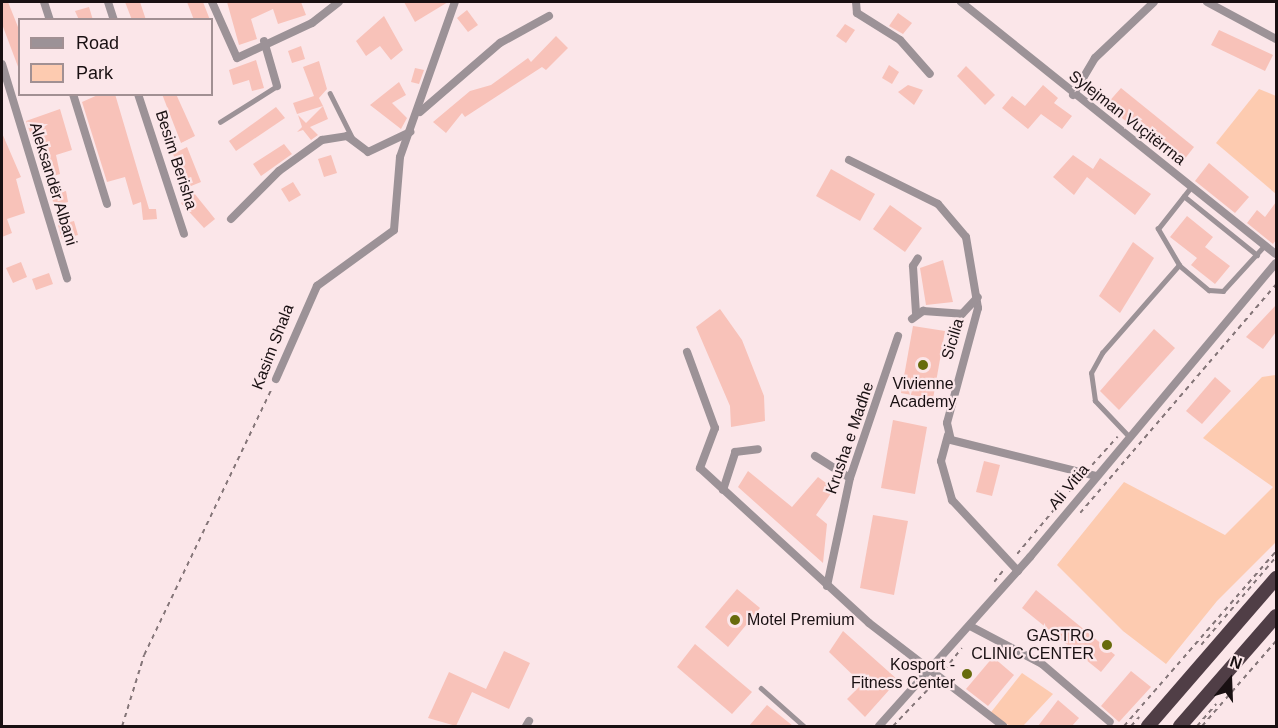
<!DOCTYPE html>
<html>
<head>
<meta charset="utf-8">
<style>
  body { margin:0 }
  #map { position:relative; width:1278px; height:728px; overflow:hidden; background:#fbe6e9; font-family:Arial,sans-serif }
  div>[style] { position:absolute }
  .green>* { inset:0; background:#fdcbb0 }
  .building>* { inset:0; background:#f8c2b9 }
  .path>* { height:1.5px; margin-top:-0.75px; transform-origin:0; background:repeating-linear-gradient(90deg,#847578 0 4.5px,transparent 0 9px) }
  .service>* { height:4.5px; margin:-2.25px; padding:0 2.25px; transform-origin:2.25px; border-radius:2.25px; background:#9c9297 }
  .minor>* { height:8px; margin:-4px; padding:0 4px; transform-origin:4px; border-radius:4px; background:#9c9297 }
  .trunk>* { height:14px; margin:-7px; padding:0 7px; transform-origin:7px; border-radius:7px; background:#503e46 }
  .dots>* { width:16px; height:16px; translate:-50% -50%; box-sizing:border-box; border:3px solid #fbe6e9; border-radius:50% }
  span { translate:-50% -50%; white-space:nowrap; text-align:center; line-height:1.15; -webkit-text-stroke:4.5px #fbe6e9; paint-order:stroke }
  .street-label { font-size:16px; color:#191012 }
  .poi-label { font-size:16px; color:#191012 }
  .left { translate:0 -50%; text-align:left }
  .right { translate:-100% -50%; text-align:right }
  .frame { position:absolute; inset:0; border:3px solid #191012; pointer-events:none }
  .legend { position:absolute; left:18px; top:18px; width:195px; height:78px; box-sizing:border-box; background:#fbe6e9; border:2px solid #a19093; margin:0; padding:8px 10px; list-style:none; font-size:18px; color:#191012 }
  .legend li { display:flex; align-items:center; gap:12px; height:30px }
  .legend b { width:30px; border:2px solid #a19093 }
  .north { position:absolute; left:1200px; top:650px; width:60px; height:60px; -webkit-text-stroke:4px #fbe6e9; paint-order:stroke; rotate:19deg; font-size:16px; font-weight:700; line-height:24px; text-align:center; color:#191012 }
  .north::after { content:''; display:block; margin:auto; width:21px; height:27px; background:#191012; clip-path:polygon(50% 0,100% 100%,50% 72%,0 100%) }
</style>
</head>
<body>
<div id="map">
  <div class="green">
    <div style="clip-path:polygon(1259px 89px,1276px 96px,1276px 194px,1216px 143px)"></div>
    <div style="clip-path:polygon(1276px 375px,1276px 542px,1217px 601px,1166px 664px,1123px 631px,1057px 565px,1124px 482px,1225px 535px,1273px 487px,1203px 438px,1262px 377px)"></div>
    <div style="clip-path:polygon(1022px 673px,1053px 694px,1023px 726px,1011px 726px,988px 716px)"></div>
  </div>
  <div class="building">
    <div style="clip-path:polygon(2px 2px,8px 2px,20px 32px,20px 72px,2px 24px)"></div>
    <div style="clip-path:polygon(125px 2px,140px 2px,146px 20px,132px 20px)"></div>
    <div style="clip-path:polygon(187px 2px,203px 2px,210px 20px,194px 20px)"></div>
    <div style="clip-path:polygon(227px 2px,301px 2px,306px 15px,278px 24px,273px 9px,251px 19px,257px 39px,239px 45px)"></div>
    <div style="clip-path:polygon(404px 2px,448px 2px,415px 22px)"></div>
    <div style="clip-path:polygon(89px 7px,93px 20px,79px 20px,75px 11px)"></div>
    <div style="clip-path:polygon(467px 10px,478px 25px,468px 32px,457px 18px)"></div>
    <div style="clip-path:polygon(898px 13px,912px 23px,903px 34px,889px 26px)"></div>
    <div style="clip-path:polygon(384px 16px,403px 50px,391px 60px,380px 46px,366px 56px,356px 41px)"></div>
    <div style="clip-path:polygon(845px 24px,855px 30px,846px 43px,836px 36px)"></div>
    <div style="clip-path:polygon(1219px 30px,1273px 55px,1265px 71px,1211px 45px)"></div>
    <div style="clip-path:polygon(556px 36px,568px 48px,546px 70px,542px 67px,465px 117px,462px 113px,446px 133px,433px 122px,470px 91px,491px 85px,528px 58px,531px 62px)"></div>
    <div style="clip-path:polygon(301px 46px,305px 59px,292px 63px,288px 51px)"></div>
    <div style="clip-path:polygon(256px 60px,264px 88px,252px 91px,249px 80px,233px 85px,229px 70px)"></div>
    <div style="clip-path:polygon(319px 61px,327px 89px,319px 98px,323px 106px,297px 114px,293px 103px,314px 96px,303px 67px)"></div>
    <div style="clip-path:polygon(889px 65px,899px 72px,892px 84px,882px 78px)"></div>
    <div style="clip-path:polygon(966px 66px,995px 95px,985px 105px,957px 76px)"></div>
    <div style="clip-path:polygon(415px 68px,424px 70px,419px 84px,411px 82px)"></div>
    <div style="clip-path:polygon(399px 82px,406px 95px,392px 103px,407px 118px,401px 129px,370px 105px)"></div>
    <div style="clip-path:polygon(908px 85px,923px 90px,914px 105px,898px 92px)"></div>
    <div style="clip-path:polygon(1043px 85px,1058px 98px,1054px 103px,1072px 116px,1062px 129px,1041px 114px,1028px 129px,1002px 108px,1012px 96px,1025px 106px)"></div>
    <div style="clip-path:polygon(1121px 88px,1194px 147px,1180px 165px,1106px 105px)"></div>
    <div style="clip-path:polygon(100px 94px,115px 94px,149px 209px,156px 209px,157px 219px,143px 220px,141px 202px,133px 205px,125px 177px,107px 182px,82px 102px)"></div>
    <div style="clip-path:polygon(162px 94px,176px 94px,195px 136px,181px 143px)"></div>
    <div style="clip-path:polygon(323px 106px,328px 119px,310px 127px,318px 135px,311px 140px,303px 130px,297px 132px,302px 127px,298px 115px,306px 123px)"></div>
    <div style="clip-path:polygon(276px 107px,285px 118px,236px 151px,229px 141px)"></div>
    <div style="clip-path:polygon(60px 109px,72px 150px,56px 155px,60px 174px,46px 178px,26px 121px)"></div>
    <div style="clip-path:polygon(2px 133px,21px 177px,16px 179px,25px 213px,7px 219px,12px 233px,2px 237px)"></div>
    <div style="clip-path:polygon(284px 144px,292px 154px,261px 176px,253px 164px)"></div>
    <div style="clip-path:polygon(187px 147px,201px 182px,186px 188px,173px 154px)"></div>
    <div style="clip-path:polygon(331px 155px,337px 173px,324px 177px,318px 159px)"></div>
    <div style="clip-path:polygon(1073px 155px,1093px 169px,1100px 158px,1151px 194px,1135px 215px,1087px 177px,1074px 195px,1053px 177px)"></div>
    <div style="clip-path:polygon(1209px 163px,1249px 197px,1235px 213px,1195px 181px)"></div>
    <div style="clip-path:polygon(831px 169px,875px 194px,860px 221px,816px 196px)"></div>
    <div style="clip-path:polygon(293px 182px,301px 195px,289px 202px,281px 189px)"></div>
    <div style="clip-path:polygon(66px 191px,68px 202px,54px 206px,51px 194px)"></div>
    <div style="clip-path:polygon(194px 193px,215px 219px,204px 228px,181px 203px)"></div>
    <div style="clip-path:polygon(1276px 202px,1276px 240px,1273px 244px,1247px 223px,1257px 210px,1265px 217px)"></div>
    <div style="clip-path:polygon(890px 205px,922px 228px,905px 252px,873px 229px)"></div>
    <div style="clip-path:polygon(1187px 216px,1213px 237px,1205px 247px,1230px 266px,1215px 284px,1191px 265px,1197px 258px,1170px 237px)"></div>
    <div style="clip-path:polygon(74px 221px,78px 235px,62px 239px,58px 225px)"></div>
    <div style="clip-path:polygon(1133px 242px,1154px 258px,1120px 313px,1099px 296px)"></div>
    <div style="clip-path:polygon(943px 260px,953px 302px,926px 305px,920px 268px)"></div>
    <div style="clip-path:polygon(21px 262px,27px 277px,13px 283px,6px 268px)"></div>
    <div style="clip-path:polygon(49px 273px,53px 284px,36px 290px,32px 279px)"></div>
    <div style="clip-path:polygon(1276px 305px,1276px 332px,1263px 349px,1246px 337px)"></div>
    <div style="clip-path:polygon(720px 309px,742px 340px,764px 396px,765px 421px,731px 427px,730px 406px,696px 327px)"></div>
    <div style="clip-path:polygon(913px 326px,945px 331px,933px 399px,901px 393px)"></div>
    <div style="clip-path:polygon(1154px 329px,1175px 348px,1119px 410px,1100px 391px)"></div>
    <div style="clip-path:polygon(1215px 377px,1231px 391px,1202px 424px,1186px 411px)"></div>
    <div style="clip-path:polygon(893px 420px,927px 427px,915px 494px,881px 488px)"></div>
    <div style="clip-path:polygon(984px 461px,1000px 465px,992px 496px,976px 492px)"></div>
    <div style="clip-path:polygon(748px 471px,792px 507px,818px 477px,834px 489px,816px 515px,827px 524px,823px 563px,738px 487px)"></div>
    <div style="clip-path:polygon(873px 515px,908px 521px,894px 595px,860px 588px)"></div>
    <div style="clip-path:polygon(737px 589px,760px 608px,728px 647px,705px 627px)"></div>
    <div style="clip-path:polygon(1036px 590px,1115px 655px,1101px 672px,1022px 608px)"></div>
    <div style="clip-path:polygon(843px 631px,898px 680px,865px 717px,847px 699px,862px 684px,829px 652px)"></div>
    <div style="clip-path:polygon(695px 644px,752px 692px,732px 714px,677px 667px)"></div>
    <div style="clip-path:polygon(504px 651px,530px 663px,509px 709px,472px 692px,456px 726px,428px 718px,449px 672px,486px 689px)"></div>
    <div style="clip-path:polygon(993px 657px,1014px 675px,988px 706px,966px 689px)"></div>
    <div style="clip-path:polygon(1131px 671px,1151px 687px,1119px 722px,1101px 706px)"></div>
    <div style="clip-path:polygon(1058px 700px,1079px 718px,1072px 726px,1038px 726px)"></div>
    <div style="clip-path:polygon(767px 705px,793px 726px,749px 726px)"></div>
  </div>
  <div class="path">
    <div style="left:1092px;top:465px;width:38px;rotate:-48deg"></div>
    <div style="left:1080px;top:513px;width:301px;rotate:-49.4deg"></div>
    <div style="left:1017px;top:554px;width:94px;rotate:-50.2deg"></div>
    <div style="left:994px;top:582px;width:16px;rotate:-52deg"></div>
    <div style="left:1201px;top:645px;width:116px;rotate:-49.6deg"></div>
    <div style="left:944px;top:670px;width:28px;rotate:-51deg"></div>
    <div style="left:122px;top:726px;width:74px;rotate:-72.8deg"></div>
    <div style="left:144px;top:655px;width:296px;rotate:-64.4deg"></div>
    <div style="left:893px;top:726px;width:59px;rotate:-46.4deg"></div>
    <div style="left:1124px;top:726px;width:232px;rotate:-49deg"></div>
    <div style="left:1131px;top:726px;width:12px;rotate:-48deg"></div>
    <div style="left:1197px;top:726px;width:29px;rotate:-49deg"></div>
    <div style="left:1202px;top:726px;width:113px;rotate:-49deg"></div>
  </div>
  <div class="service">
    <div style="left:330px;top:93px;width:51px;rotate:63.4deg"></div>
    <div style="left:220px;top:122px;width:67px;rotate:-32.3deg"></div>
    <div style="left:1184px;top:196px;width:94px;rotate:38.9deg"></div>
    <div style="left:1179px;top:265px;width:39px;rotate:40deg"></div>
    <div style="left:1209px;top:290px;width:14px;rotate:4deg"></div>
    <div style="left:1223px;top:291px;width:62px;rotate:-47.6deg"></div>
    <div style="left:1130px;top:438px;width:51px;rotate:-133.4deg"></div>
    <div style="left:1095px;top:401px;width:28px;rotate:-98deg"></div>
    <div style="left:1091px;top:373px;width:23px;rotate:-61deg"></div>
    <div style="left:1102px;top:353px;width:117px;rotate:-48.8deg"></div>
    <div style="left:1179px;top:265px;width:42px;rotate:-120.3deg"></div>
    <div style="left:1158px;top:229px;width:53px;rotate:-51.8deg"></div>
    <div style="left:761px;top:688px;width:57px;rotate:41.5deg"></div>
  </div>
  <div class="minor">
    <div style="left:44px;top:2px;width:19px;rotate:72deg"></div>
    <div style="left:108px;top:2px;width:19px;rotate:72deg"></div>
    <div style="left:212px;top:2px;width:61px;rotate:65.9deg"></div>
    <div style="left:237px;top:58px;width:83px;rotate:-25deg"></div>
    <div style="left:312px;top:23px;width:34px;rotate:-38deg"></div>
    <div style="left:856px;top:2px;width:11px;rotate:85deg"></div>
    <div style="left:857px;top:13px;width:51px;rotate:32.1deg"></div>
    <div style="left:900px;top:40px;width:45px;rotate:48.6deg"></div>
    <div style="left:961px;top:2px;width:403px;rotate:38.7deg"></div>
    <div style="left:1207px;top:2px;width:78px;rotate:28.2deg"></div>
    <div style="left:264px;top:41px;width:47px;rotate:73.9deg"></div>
    <div style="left:2px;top:64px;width:224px;rotate:73.1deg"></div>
    <div style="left:73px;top:94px;width:115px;rotate:72.8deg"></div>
    <div style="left:138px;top:94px;width:147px;rotate:71.8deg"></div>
    <div style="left:1073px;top:95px;width:43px;rotate:-59.3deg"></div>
    <div style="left:1095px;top:58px;width:81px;rotate:-43.5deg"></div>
    <div style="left:420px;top:112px;width:106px;rotate:-40.8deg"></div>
    <div style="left:500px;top:43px;width:56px;rotate:-28.9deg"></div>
    <div style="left:849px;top:160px;width:99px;rotate:26.3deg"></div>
    <div style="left:938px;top:204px;width:43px;rotate:49.7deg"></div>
    <div style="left:966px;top:237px;width:72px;rotate:80.4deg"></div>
    <div style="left:978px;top:308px;width:119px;rotate:105.1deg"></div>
    <div style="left:947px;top:423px;width:17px;rotate:77deg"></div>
    <div style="left:951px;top:440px;width:150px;rotate:13.9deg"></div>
    <div style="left:231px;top:219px;width:68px;rotate:-45deg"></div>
    <div style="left:279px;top:171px;width:53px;rotate:-35.8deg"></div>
    <div style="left:322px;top:140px;width:25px;rotate:-9deg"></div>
    <div style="left:347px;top:136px;width:26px;rotate:37deg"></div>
    <div style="left:368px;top:152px;width:47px;rotate:-25.5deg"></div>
    <div style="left:916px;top:313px;width:47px;rotate:-93.7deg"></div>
    <div style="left:913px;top:266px;width:9px;rotate:-58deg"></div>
    <div style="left:912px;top:319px;width:14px;rotate:-36deg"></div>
    <div style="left:923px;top:311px;width:39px;rotate:4deg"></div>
    <div style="left:962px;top:314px;width:23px;rotate:-47deg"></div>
    <div style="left:687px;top:352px;width:81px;rotate:69.8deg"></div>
    <div style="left:715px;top:428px;width:43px;rotate:110.6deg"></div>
    <div style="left:700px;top:468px;width:229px;rotate:42.5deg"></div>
    <div style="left:869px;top:623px;width:169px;rotate:37.5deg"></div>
    <div style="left:276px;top:379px;width:102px;rotate:-66.2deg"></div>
    <div style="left:317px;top:286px;width:95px;rotate:-36deg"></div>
    <div style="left:394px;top:230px;width:73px;rotate:-85.3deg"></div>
    <div style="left:400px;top:157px;width:164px;rotate:-70.5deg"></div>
    <div style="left:948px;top:435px;width:27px;rotate:105deg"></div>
    <div style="left:941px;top:461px;width:41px;rotate:74.2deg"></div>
    <div style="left:952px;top:500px;width:97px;rotate:47.1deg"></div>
    <div style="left:815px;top:456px;width:41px;rotate:32.2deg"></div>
    <div style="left:723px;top:490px;width:40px;rotate:-72deg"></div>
    <div style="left:735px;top:452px;width:23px;rotate:-7deg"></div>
    <div style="left:827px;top:586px;width:110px;rotate:-78deg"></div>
    <div style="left:850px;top:478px;width:150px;rotate:-71.3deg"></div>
    <div style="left:970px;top:626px;width:81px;rotate:27.8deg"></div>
    <div style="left:1042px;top:664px;width:89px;rotate:40.5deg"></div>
    <div style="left:526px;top:726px;width:6px;rotate:-59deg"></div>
    <div style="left:879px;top:726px;width:227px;rotate:-48.2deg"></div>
    <div style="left:1030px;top:557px;width:383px;rotate:-50.1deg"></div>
  </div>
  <div class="trunk">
    <div style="left:1148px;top:726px;width:196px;rotate:-49.1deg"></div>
    <div style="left:1180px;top:726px;width:146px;rotate:-48.9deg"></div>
  </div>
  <div class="dots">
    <div style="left:923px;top:365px;background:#676b0c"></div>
    <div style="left:735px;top:620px;background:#676b0c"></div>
    <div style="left:1107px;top:645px;background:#676b0c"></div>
    <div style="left:967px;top:674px;background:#676b0c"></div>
  </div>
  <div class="street-label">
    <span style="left:1127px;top:118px;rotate:38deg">Sylejman Vuçitërrna</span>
    <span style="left:176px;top:160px;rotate:72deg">Besim Berisha</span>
    <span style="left:53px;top:184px;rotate:73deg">Aleksandër Albani</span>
    <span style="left:953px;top:339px;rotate:-73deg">Sicilia</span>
    <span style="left:273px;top:347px;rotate:-69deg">Kasim Shala</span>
    <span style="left:850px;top:438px;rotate:-71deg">Krusha e Madhe</span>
    <span style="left:1069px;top:487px;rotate:-50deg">Ali Vitia</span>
  </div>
  <div class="poi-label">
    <span style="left:923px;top:393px">Vivienne<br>Academy</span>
    <span class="left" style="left:747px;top:620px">Motel Premium</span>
    <span class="right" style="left:1094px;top:645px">GASTRO<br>CLINIC CENTER</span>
    <span class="right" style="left:955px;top:674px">Kosport -<br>Fitness Center</span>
  </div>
  <div class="frame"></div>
  <ul class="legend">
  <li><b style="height:8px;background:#9c9297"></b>Road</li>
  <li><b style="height:16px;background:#fdcbb0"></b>Park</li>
  </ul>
  <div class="north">N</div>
</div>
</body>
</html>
